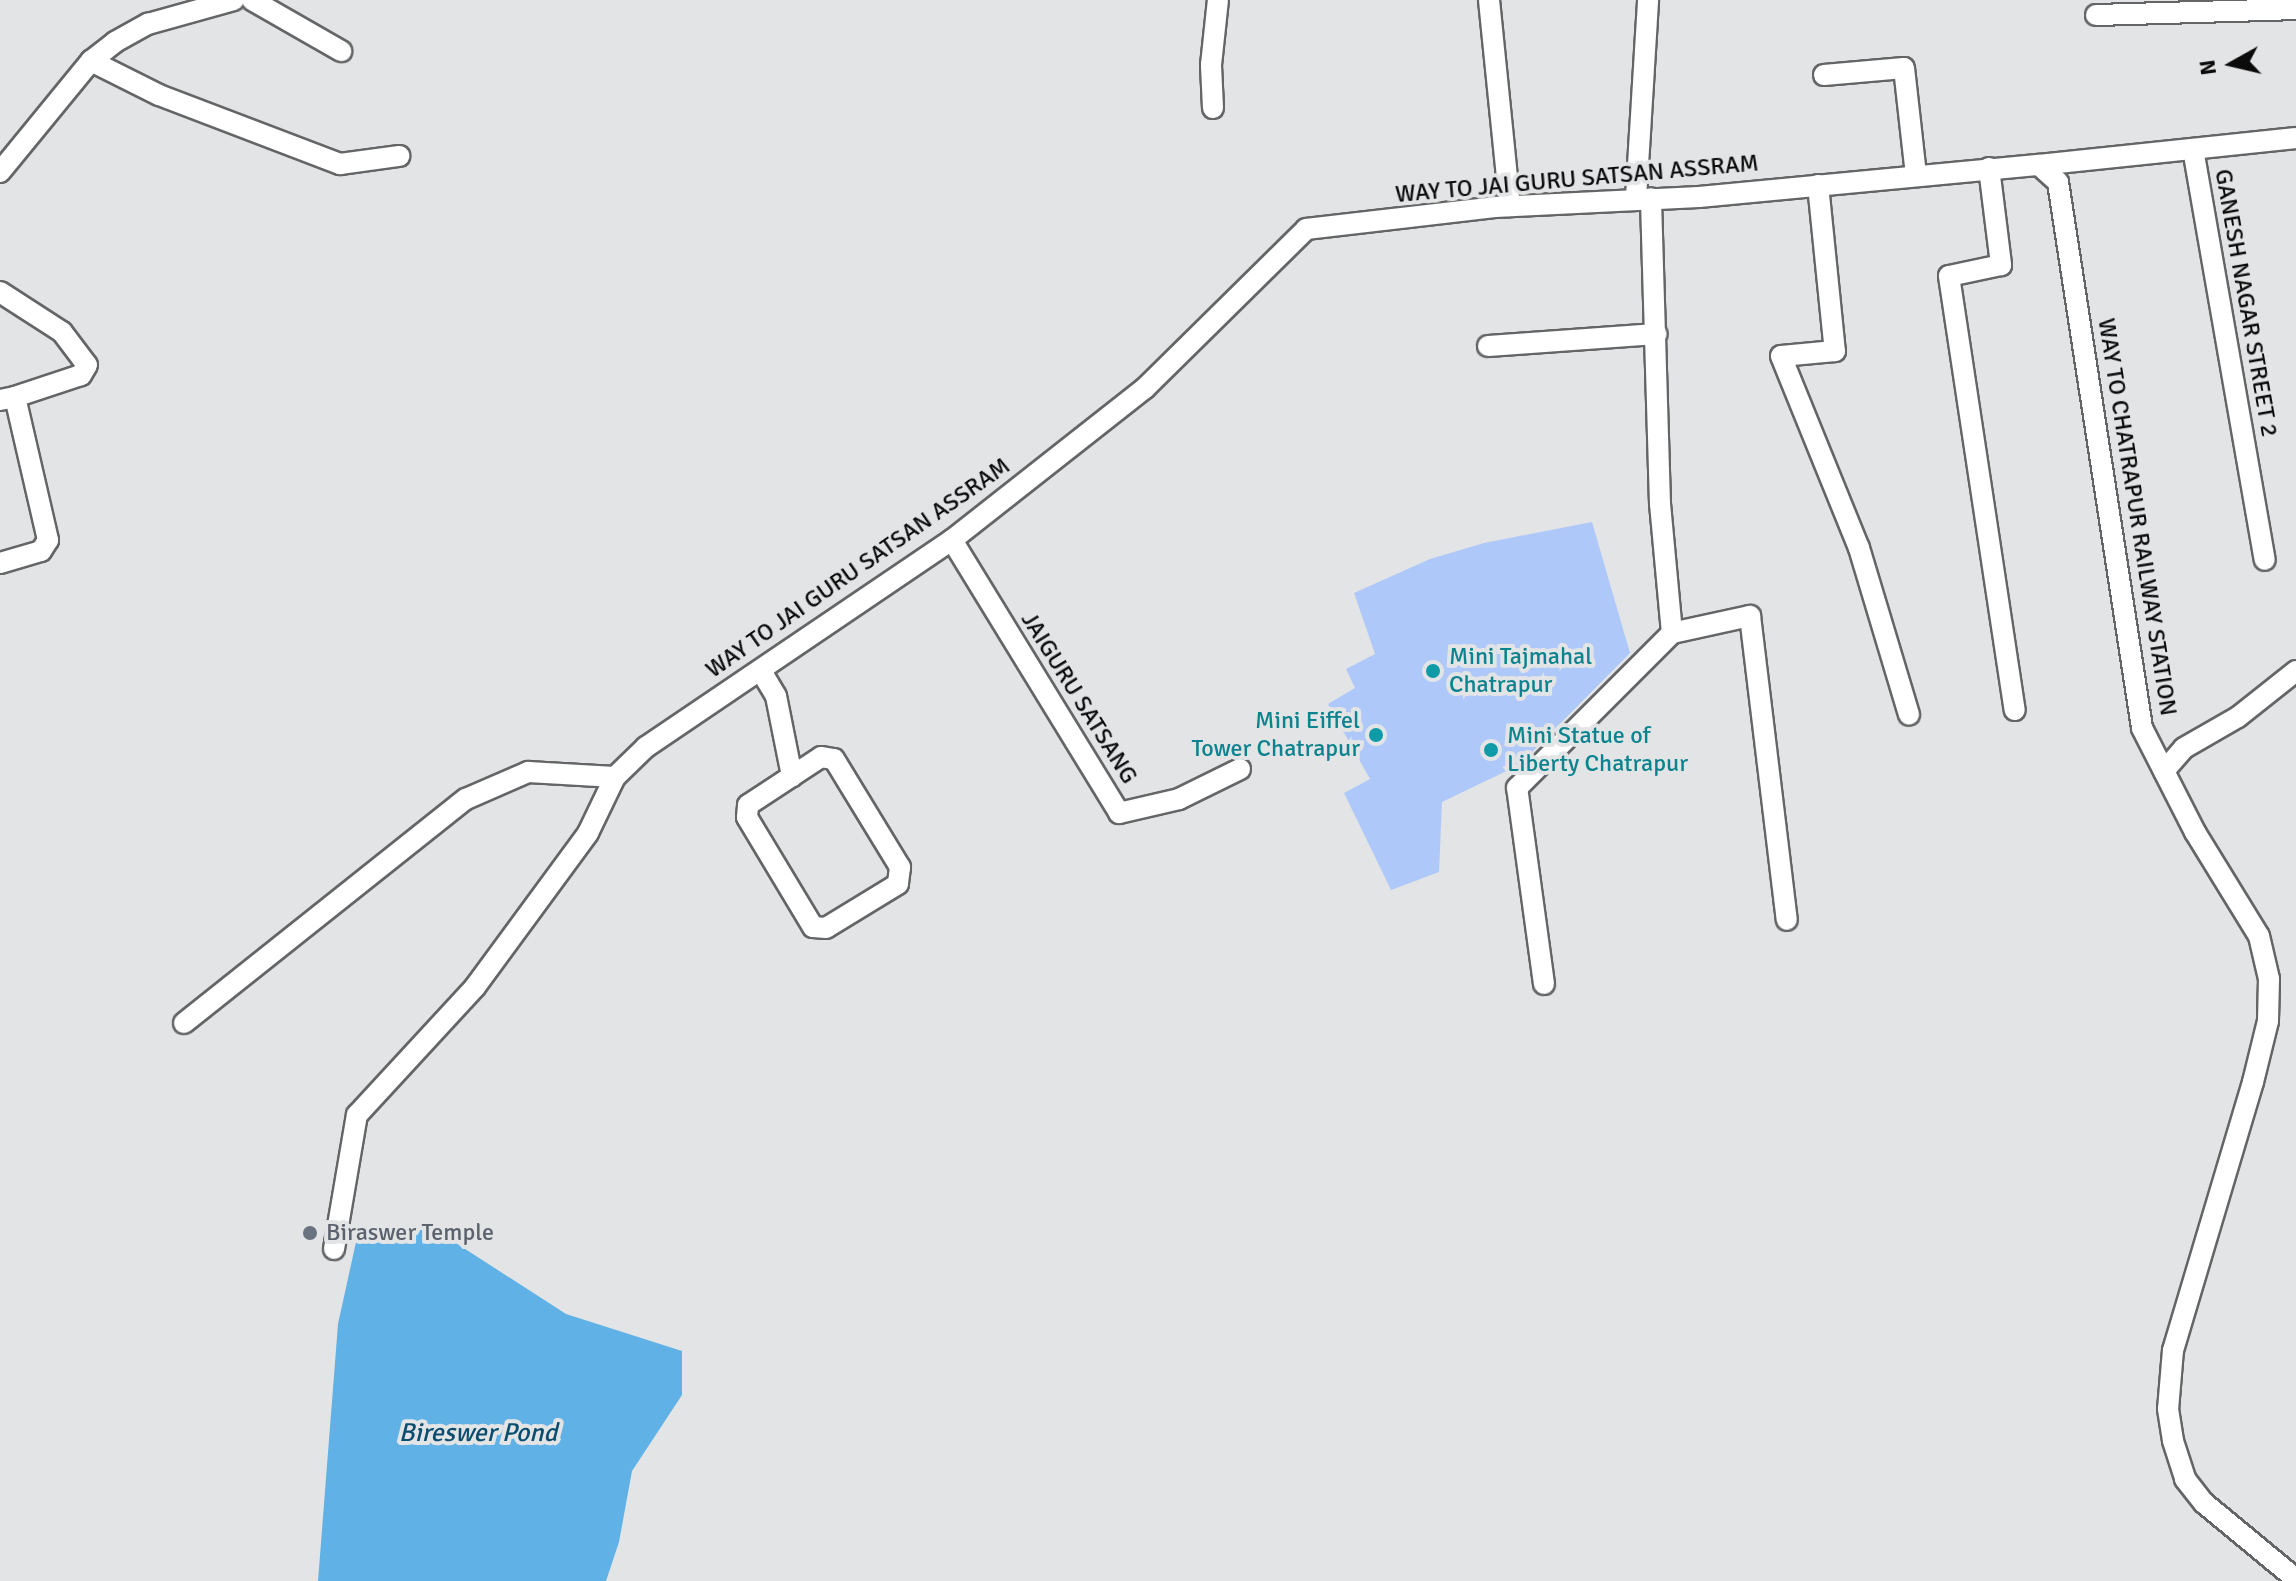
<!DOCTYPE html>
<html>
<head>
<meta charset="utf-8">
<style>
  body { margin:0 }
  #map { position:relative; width:2296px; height:1581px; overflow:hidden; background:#e3e4e5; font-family:Signika,sans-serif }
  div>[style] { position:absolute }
  .green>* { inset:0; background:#aec9f9 }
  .water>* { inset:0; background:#60b2e6 }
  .roads { filter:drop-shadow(2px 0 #646566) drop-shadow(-2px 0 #646566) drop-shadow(0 2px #646566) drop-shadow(0 -2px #646566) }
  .street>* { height:20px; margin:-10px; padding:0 10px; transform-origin:10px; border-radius:10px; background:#fff }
  .dots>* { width:22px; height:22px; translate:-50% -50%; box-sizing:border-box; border:4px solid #e3e4e5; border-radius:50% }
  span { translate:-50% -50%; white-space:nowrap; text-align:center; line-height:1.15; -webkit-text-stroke:8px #e3e4e5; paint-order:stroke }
  .street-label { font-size:24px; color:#0b0b0c }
  .culture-label { font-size:24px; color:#0d838f }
  .left { translate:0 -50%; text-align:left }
  .right { translate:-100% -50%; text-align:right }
  .worship-label { font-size:24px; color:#5b616d }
  .water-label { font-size:26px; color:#0a4d6f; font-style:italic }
  .north { position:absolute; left:2192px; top:24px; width:80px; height:80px; -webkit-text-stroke:6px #e3e4e5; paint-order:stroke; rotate:262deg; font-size:22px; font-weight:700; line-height:32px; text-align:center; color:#0b0b0c }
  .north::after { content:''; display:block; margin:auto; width:28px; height:36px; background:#0b0b0c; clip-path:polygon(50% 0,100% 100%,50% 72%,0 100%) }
</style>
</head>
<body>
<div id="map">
  <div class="green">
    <div style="clip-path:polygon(1592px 522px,1630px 653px,1519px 765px,1442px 802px,1439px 872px,1391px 890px,1344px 793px,1370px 779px,1328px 704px,1355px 688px,1346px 669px,1375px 654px,1354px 593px,1430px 559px,1484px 543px)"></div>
  </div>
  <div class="water">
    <div style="clip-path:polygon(384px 1227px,431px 1227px,566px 1314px,682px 1351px,682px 1395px,632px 1471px,619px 1542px,606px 1581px,318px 1581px,338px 1324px,356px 1242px)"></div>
  </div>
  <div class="roads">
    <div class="street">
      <div style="left:252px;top:0;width:103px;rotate:29.8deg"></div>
      <div style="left:1489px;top:0;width:207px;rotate:84.2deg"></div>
      <div style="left:2096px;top:15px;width:200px;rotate:-1.7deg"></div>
      <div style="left:91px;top:61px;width:76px;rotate:26.6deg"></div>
      <div style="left:159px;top:95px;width:194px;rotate:20.9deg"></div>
      <div style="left:340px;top:164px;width:60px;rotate:-7.7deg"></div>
      <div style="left:1824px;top:75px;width:80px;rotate:-5deg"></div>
      <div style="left:1904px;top:68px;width:108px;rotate:83.6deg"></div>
      <div style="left:1213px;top:108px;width:43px;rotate:-92.7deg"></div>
      <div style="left:1211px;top:65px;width:65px;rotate:-83.9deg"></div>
      <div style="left:2193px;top:149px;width:417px;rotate:80.1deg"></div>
      <div style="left:2039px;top:165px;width:258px;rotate:-6deg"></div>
      <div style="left:1989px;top:168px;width:98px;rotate:82.9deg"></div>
      <div style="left:2001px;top:265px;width:53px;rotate:168.1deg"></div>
      <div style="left:1949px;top:276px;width:439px;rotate:81.4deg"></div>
      <div style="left:0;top:172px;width:144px;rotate:-50.7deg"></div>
      <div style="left:91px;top:61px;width:31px;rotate:-38deg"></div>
      <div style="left:115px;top:42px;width:38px;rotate:-29deg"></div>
      <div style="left:148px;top:24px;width:89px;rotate:-15.6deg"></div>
      <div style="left:1818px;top:185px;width:167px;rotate:84.2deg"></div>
      <div style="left:1835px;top:351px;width:54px;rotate:174.7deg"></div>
      <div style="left:1781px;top:356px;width:207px;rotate:67.9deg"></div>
      <div style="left:1859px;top:548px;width:174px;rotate:73.3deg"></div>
      <div style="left:1636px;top:198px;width:198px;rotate:-86.5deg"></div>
      <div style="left:0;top:292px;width:74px;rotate:32.8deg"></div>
      <div style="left:62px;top:332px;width:41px;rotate:52.9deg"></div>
      <div style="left:87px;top:365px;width:12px;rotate:121deg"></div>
      <div style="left:81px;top:375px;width:70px;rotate:161.6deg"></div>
      <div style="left:1488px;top:346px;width:169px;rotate:-4.1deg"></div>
      <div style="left:0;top:400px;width:15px;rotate:-11deg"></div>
      <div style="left:15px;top:397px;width:147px;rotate:77deg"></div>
      <div style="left:48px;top:540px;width:13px;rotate:122deg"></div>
      <div style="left:41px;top:551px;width:43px;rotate:163.7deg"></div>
      <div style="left:952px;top:540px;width:320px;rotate:58.5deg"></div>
      <div style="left:1119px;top:813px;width:62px;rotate:-13.1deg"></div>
      <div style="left:1179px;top:799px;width:68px;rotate:-26.2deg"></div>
      <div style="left:1672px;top:633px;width:80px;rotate:-12.3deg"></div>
      <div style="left:1750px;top:616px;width:306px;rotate:83.1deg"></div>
      <div style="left:761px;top:671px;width:29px;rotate:59deg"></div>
      <div style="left:776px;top:696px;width:82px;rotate:78.7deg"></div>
      <div style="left:821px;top:757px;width:13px;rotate:9deg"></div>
      <div style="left:834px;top:759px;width:127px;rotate:58.6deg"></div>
      <div style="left:900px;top:867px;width:17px;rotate:97deg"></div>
      <div style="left:898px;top:884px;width:84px;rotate:148.6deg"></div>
      <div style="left:826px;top:928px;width:13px;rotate:-176deg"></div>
      <div style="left:813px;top:927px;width:128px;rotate:-121deg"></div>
      <div style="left:747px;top:817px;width:12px;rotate:-85deg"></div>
      <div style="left:748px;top:805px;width:87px;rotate:-33.3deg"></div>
      <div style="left:2164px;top:771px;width:30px;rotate:-49deg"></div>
      <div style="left:2184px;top:748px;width:62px;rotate:-29.9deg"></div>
      <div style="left:2238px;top:717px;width:74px;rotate:-38.4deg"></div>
      <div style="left:1544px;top:984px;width:198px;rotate:-97.8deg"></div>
      <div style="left:1517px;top:788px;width:219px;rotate:-45deg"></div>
      <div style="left:1672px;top:633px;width:130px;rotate:-95.3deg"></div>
      <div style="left:1660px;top:504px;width:306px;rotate:-91.7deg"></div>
      <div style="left:184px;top:1023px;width:360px;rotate:-38.5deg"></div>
      <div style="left:466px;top:799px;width:68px;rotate:-23.5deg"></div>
      <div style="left:528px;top:772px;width:87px;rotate:3.3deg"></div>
      <div style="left:334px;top:1249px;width:136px;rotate:-80.3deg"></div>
      <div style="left:357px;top:1115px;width:174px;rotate:-47.3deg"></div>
      <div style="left:475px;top:987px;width:191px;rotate:-53.7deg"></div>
      <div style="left:588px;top:833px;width:62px;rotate:-64.3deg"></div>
      <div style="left:615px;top:777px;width:43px;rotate:-44.1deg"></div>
      <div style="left:646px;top:747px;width:369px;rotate:-34.1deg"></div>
      <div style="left:952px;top:540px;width:246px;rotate:-38.2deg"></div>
      <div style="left:1145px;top:388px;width:226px;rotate:-44.6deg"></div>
      <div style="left:1306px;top:229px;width:190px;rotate:-6.6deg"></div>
      <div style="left:1495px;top:207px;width:204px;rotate:-2.8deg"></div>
      <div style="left:1699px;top:197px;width:342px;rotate:-5.4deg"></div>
      <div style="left:2039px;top:165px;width:25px;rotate:42deg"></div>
      <div style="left:2058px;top:182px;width:552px;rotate:81.25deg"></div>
      <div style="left:2142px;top:728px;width:117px;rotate:63deg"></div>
      <div style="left:2195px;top:832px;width:122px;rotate:58.4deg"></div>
      <div style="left:2259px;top:936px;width:44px;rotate:76.9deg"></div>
      <div style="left:2269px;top:979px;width:42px;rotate:91.4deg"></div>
      <div style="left:2268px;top:1021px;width:63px;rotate:103.8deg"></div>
      <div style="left:2253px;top:1082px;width:280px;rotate:106.6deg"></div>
      <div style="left:2173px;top:1350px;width:59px;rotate:94.8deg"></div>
      <div style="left:2168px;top:1409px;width:32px;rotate:81deg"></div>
      <div style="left:2173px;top:1441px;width:40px;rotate:72deg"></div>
      <div style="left:2185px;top:1479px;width:31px;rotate:52deg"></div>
      <div style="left:2204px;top:1503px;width:119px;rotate:39.6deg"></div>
    </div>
  </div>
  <div class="dots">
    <div style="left:1433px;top:671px;background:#0f9aa8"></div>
    <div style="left:1376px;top:735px;background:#0f9aa8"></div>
    <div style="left:1491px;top:750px;background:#0f9aa8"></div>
    <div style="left:310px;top:1233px;background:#6b7280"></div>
  </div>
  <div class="street-label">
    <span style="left:1577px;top:179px;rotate:-5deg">WAY TO JAI GURU SATSAN ASSRAM</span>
    <span style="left:2246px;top:303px;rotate:80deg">GANESH NAGAR STREET 2</span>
    <span style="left:2137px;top:517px;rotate:81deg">WAY TO CHATRAPUR RAILWAY STATION</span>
    <span style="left:858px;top:568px;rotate:-35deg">WAY TO JAI GURU SATSAN ASSRAM</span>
    <span style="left:1079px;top:698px;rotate:58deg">JAIGURU SATSANG</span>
  </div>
  <div class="culture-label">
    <span class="left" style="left:1449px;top:671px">Mini Tajmahal<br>Chatrapur</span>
    <span class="right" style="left:1360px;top:735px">Mini Eiffel<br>Tower Chatrapur</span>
    <span class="left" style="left:1507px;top:750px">Mini Statue of<br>Liberty Chatrapur</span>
  </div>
  <div class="worship-label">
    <span class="left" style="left:326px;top:1233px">Biraswer Temple</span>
  </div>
  <div class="water-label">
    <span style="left:478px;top:1434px">Bireswer Pond</span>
  </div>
  <div class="north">N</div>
</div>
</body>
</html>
